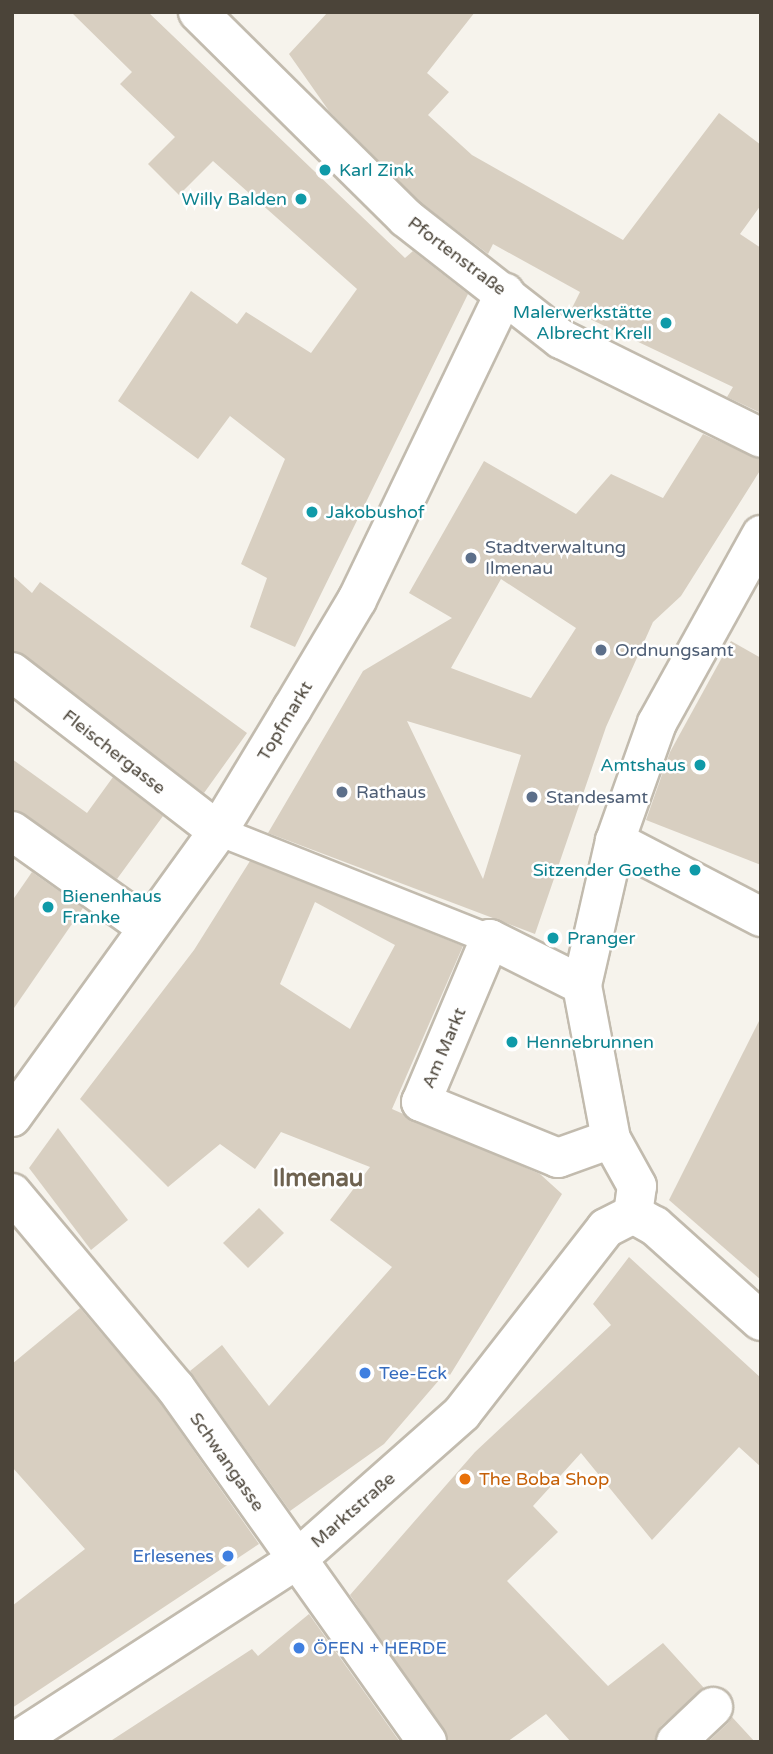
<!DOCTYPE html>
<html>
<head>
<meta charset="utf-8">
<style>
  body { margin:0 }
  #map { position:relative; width:773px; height:1754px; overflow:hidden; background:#f6f3ec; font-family:"Varela Round",sans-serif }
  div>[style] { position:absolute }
  .building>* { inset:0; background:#d8cfc1 }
  .roads { filter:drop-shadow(2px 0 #c2bbae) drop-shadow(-2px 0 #c2bbae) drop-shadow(0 2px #c2bbae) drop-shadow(0 -2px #c2bbae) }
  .lane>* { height:28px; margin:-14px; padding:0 14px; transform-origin:14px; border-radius:14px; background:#fff }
  .street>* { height:38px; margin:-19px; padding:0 19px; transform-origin:19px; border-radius:19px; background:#fff }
  .dots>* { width:19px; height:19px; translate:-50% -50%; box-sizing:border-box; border:4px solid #fff; border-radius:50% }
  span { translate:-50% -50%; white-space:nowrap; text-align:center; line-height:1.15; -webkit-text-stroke:5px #fff; paint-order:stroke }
  .culture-label { font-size:18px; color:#0d838f }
  .left { translate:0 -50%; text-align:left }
  .right { translate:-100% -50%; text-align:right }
  .street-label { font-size:18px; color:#4b4439 }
  .service-label { font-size:18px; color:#4e5e75 }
  .shop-label { font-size:18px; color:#366cbe }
  .food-label { font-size:18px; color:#c56008 }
  .district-label { font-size:24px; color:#6e6250; font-weight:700 }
  .frame { position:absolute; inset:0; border:14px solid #4b4439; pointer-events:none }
</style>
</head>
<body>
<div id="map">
  <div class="building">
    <div style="clip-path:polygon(71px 12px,148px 12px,405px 258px,413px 251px,468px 294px,295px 647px,250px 627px,267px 578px,241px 564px,285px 459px,230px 416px,198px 459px,118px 401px,191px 291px,237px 324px,246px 312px,311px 353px,357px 289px,213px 161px,179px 195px,148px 164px,175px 137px,120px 84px,132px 72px)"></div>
    <div style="clip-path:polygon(328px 12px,475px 12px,427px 73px,449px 92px,428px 115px,472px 155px,623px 240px,719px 113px,761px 145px,761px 205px,740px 234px,761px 248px,761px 413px,727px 397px,733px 387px,571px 310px,580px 292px,493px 244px,488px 254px,420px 202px,329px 111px,289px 54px)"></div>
    <div style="clip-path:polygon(evenodd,703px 434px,761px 460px,761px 469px,681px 596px,653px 622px,606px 727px,535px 934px,268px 833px,363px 671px,452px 618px,409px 593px,484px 461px,576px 514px,611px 474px,663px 498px,703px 434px,501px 579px,576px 628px,531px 698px,451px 668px,501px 579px,703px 434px,407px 721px,521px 755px,483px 879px,407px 721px)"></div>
    <div style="clip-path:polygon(12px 575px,32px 593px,40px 582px,247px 733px,204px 793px,12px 651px)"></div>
    <div style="clip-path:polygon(731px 641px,761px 658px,761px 865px,646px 820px,670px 752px)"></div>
    <div style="clip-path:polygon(12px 759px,87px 813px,113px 777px,163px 816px,117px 879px,12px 809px)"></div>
    <div style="clip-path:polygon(evenodd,250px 861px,463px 946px,392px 1109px,540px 1174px,562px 1194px,450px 1375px,446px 1372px,384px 1444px,290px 1511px,190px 1371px,222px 1345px,269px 1406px,392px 1267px,330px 1220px,370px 1167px,281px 1132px,255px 1169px,220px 1144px,168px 1187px,80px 1099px,194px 950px,250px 861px,315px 902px,395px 945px,350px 1029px,280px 984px,315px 902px)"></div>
    <div style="clip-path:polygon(32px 872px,83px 908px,12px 1011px,12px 901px)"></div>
    <div style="clip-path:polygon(761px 1017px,761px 1280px,669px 1200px)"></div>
    <div style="clip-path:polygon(58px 1128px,128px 1220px,91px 1250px,29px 1168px)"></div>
    <div style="clip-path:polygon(259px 1208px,284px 1233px,248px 1268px,223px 1243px)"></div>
    <div style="clip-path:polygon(629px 1257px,761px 1378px,761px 1467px,739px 1447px,652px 1540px,581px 1453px,533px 1506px,558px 1532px,507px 1581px,608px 1686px,663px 1643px,704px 1688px,661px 1726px,655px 1742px,571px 1742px,546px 1714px,507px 1742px,449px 1742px,350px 1595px,475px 1452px,611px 1325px,593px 1304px)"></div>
    <div style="clip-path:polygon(80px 1308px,158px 1400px,259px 1544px,12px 1708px,12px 1606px,85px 1549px,12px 1467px,12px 1364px)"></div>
    <div style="clip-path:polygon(309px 1614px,400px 1742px,109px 1742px,252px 1649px,258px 1656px)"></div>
    <div style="clip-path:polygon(732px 1717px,755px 1742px,708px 1742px,728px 1723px)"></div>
  </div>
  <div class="roads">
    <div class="lane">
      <div style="left:218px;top:831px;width:293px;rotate:21.7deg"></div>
    </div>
    <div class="street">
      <div style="left:198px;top:12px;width:293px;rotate:44.7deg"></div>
      <div style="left:406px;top:218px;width:197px;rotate:38deg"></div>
      <div style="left:561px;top:339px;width:223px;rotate:26.3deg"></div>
      <div style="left:12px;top:672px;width:260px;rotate:37.7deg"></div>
      <div style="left:12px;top:831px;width:166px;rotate:35.4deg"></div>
      <div style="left:615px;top:841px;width:165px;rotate:27.5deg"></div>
      <div style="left:582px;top:985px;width:103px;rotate:-153.4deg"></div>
      <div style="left:490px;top:939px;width:177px;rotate:112.9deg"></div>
      <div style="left:421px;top:1102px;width:148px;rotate:22.2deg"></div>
      <div style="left:558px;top:1158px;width:56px;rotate:-19.7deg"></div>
      <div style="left:12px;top:1117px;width:352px;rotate:-54.2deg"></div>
      <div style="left:218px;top:831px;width:143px;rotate:-58.8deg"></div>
      <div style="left:292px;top:709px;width:127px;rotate:-59.2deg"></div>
      <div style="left:357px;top:600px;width:341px;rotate:-64.3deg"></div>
      <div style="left:12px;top:1193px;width:253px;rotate:50deg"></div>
      <div style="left:175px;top:1387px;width:435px;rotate:54.6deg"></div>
      <div style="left:633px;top:1214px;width:28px;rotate:-82deg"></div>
      <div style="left:637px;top:1186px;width:54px;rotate:-119deg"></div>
      <div style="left:611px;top:1139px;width:157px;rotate:-100.7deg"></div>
      <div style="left:582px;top:985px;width:148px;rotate:-77.1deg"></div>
      <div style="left:615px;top:841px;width:125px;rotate:-70.4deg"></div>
      <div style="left:657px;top:723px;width:215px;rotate:-61deg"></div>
      <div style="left:633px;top:1214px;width:25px;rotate:29deg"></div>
      <div style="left:655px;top:1226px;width:142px;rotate:41.9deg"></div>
      <div style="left:15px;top:1742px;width:333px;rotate:-32.9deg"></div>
      <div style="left:295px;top:1561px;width:223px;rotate:-41.5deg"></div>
      <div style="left:462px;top:1413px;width:234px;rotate:-52.1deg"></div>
      <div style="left:606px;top:1228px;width:30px;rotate:-27deg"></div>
      <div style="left:676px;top:1742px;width:51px;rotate:-43.4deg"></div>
    </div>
  </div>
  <div class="dots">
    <div style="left:325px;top:170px;background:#0f9aa8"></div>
    <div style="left:301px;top:199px;background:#0f9aa8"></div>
    <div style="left:666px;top:323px;background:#0f9aa8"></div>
    <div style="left:312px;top:512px;background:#0f9aa8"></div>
    <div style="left:471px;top:558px;background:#5c6f8a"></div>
    <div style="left:601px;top:650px;background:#5c6f8a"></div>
    <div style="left:700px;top:765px;background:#0f9aa8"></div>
    <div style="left:342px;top:792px;background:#5c6f8a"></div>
    <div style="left:532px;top:797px;background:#5c6f8a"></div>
    <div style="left:695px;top:870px;background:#0f9aa8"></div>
    <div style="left:48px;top:907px;background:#0f9aa8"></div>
    <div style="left:553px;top:938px;background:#0f9aa8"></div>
    <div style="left:512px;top:1042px;background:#0f9aa8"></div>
    <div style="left:365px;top:1373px;background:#3f7fe0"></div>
    <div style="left:465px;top:1479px;background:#e8710a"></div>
    <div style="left:228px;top:1556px;background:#3f7fe0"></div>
    <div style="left:299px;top:1648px;background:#3f7fe0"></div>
  </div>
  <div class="culture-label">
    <span class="left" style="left:339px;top:170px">Karl Zink</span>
    <span class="right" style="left:287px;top:199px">Willy Balden</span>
    <span class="right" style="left:652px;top:323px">Malerwerkstätte<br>Albrecht Krell</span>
    <span class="left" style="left:326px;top:512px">Jakobushof</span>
    <span class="right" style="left:686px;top:765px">Amtshaus</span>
    <span class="right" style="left:681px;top:870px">Sitzender Goethe</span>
    <span class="left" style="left:62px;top:907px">Bienenhaus<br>Franke</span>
    <span class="left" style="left:567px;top:938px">Pranger</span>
    <span class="left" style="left:526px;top:1042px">Hennebrunnen</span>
  </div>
  <div class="street-label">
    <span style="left:457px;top:256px;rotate:37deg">Pfortenstraße</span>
    <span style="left:285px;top:721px;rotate:-59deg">Topfmarkt</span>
    <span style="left:114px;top:752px;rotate:38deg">Fleischergasse</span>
    <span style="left:444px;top:1048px;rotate:-67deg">Am Markt</span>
    <span style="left:227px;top:1462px;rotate:55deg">Schwangasse</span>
    <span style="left:353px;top:1510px;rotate:-41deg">Marktstraße</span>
  </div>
  <div class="service-label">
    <span class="left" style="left:485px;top:558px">Stadtverwaltung<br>Ilmenau</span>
    <span class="left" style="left:615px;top:650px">Ordnungsamt</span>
    <span class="left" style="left:356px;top:792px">Rathaus</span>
    <span class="left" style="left:546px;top:797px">Standesamt</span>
  </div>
  <div class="shop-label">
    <span class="left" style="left:379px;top:1373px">Tee-Eck</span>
    <span class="right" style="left:214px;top:1556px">Erlesenes</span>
    <span class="left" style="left:313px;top:1648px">ÖFEN + HERDE</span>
  </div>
  <div class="food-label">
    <span class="left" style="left:479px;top:1479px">The Boba Shop</span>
  </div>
  <div class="district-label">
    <span style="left:318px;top:1179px">Ilmenau</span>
  </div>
  <div class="frame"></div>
</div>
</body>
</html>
